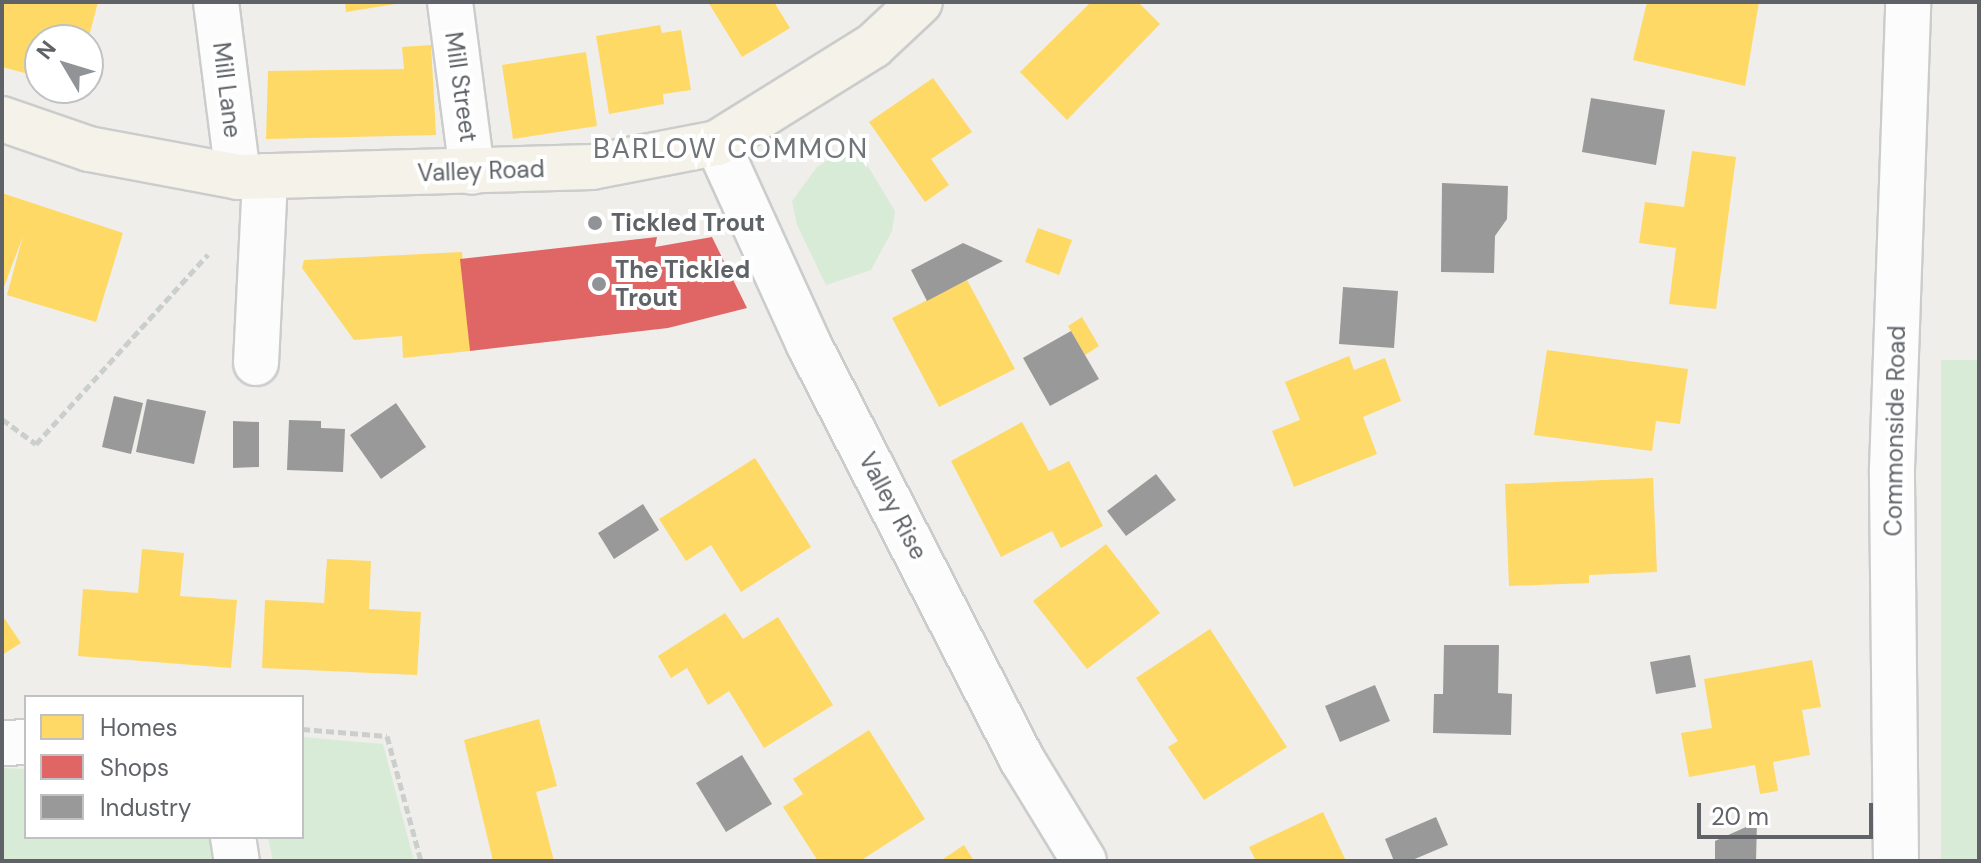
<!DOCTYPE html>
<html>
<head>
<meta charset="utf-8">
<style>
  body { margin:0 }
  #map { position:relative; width:1981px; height:863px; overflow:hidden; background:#efeeea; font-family:"DM Sans",sans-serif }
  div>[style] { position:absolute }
  .green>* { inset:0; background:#d8ebd6 }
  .homes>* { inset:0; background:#ffd966 }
  .shops>* { inset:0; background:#e06666 }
  .industry>* { inset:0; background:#999 }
  .path>* { height:5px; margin-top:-2.5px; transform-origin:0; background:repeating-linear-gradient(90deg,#cacfcc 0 8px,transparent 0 12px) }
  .roads { filter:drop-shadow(2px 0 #cbcccc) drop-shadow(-2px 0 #cbcccc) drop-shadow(0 2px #cbcccc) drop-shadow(0 -2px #cbcccc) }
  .minor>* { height:44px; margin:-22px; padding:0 22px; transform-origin:22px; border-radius:22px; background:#fdfcfc }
  .major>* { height:44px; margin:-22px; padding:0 22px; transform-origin:22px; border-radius:22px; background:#f4f2e9 }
  .dots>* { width:22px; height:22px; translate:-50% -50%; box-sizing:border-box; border:4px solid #fff; border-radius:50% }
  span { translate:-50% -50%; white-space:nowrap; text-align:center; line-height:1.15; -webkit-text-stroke:8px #fff; paint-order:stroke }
  .street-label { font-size:24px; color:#5f6368 }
  .poi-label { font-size:24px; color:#5f6368; font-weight:700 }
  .left { translate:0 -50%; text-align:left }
  .quarter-label { font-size:28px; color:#70757a; letter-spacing:2px }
  .frame { position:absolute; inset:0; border:4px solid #5f6368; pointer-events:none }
  .legend { position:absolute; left:24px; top:695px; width:280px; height:144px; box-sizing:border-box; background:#fff; border:2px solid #bfc1c3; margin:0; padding:10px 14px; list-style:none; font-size:24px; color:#5f6368 }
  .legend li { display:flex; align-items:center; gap:16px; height:40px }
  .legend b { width:40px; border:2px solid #bfc1c3 }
  .north { position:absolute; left:24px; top:24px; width:80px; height:80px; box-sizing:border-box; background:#fff; border:2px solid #bfc1c3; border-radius:50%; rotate:308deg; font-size:22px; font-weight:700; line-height:32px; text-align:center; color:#5f6368 }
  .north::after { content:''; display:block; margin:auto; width:28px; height:36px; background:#919496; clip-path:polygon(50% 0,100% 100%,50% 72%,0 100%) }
  .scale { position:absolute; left:1697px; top:803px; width:176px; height:36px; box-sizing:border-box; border:4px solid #5f6368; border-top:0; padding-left:10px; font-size:24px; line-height:28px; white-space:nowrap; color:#5f6368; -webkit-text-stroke:6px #fff; paint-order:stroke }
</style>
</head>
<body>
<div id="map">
  <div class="green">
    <div style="clip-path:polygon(854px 143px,895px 211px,892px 231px,871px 270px,826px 285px,797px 225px,792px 201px,817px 167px)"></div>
    <div style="clip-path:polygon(1941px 360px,1979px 360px,1979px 861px,1941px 861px)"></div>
    <div style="clip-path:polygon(302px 737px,383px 744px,414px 861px,273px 861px,268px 837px,302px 837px)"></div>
    <div style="clip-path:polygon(2px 768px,26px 769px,26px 837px,215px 837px,221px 861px,2px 861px)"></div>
  </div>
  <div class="homes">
    <div style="clip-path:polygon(2px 2px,98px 2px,88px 40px,40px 40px,40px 77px,2px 67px)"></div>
    <div style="clip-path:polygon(345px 2px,394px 2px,395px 4px,346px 12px)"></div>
    <div style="clip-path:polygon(708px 2px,774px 2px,790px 28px,742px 57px)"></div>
    <div style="clip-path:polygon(1091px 2px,1138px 2px,1160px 24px,1067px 120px,1020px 72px)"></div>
    <div style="clip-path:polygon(1647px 2px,1759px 2px,1745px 86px,1633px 60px)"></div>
    <div style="clip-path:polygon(660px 25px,662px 33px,681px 30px,691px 90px,663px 94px,664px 104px,609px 114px,596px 36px)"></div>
    <div style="clip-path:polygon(431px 45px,436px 135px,266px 139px,268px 71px,404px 69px,402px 47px)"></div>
    <div style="clip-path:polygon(586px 52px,597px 126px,513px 139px,502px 65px)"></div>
    <div style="clip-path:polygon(933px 78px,972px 132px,931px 159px,949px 185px,925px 202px,869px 122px)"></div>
    <div style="clip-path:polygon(1692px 151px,1736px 157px,1716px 309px,1669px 304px,1676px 248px,1639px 243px,1645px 202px,1684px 207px)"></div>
    <div style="clip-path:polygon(2px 193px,123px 233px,96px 322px,7px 295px,23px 236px,2px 292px)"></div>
    <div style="clip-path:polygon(1038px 228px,1072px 240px,1059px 275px,1025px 262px)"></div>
    <div style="clip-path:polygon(462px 252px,470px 351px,431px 355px,403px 358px,402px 336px,354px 340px,302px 268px,304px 260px)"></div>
    <div style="clip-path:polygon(967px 280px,1015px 369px,939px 407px,892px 318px)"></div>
    <div style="clip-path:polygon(1082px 317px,1099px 346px,1085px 355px,1068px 326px)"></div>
    <div style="clip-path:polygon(1547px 350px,1688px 369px,1680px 424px,1656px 421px,1652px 451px,1534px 435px)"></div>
    <div style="clip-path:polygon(1349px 356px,1354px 370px,1385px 358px,1401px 401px,1363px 417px,1377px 454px,1294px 487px,1272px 431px,1300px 420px,1285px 382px)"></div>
    <div style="clip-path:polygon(1022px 422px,1049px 471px,1069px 461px,1103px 526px,1061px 548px,1052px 531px,1001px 557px,951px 461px)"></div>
    <div style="clip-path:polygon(755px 458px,811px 547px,741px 592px,711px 545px,686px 561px,659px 519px)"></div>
    <div style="clip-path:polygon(1653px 478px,1657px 572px,1589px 575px,1589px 583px,1509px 586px,1505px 484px)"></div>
    <div style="clip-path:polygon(1106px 544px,1160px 613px,1087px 669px,1033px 601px)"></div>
    <div style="clip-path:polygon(142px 549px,184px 553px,180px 596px,237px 600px,231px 668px,78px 656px,83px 589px,138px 593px)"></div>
    <div style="clip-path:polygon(327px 559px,371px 561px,369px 609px,421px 612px,417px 675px,262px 668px,265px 600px,324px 603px)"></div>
    <div style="clip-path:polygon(725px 613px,743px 639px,778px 617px,833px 705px,764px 748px,729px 691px,708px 705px,687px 668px,671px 678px,658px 656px)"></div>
    <div style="clip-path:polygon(2px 615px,21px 643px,2px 655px)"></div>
    <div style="clip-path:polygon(1210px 629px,1287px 747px,1204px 800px,1168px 747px,1178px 741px,1136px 678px)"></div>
    <div style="clip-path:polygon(1812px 660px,1821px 707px,1802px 710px,1810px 755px,1773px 762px,1778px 791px,1760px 794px,1755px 765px,1689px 777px,1681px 733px,1712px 728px,1704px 679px)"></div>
    <div style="clip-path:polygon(539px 719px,557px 786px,536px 792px,554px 861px,493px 861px,464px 740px)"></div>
    <div style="clip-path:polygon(869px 730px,925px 819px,860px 861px,818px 861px,783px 807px,803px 794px,793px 779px)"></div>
    <div style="clip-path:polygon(1323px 812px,1346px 861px,1256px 861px,1249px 847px)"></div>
    <div style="clip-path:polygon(964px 845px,974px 861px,940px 861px)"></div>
  </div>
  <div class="shops">
    <div style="clip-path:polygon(657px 237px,655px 247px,712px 237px,747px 308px,668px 328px,470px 351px,460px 259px)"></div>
  </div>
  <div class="industry">
    <div style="clip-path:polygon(1591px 98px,1665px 110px,1656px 165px,1582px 152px)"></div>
    <div style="clip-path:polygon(1442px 183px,1508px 186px,1507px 219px,1495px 236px,1494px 273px,1441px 272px)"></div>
    <div style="clip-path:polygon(963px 243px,1003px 261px,927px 301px,911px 270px)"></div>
    <div style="clip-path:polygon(1343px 287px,1398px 291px,1394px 348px,1339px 344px)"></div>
    <div style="clip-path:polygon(1071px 331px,1099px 379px,1050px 406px,1023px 358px)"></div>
    <div style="clip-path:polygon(114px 396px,143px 403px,131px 454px,102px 447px)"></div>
    <div style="clip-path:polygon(147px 399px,206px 411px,194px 464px,136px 452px)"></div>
    <div style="clip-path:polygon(396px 403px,426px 447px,381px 479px,350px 435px)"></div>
    <div style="clip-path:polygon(289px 420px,321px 421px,321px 428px,345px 429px,343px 472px,287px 470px)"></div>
    <div style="clip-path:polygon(233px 421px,259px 422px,259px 467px,233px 468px)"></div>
    <div style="clip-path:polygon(1156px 474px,1176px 500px,1126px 536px,1107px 511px)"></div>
    <div style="clip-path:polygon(643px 504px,659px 530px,614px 559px,598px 533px)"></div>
    <div style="clip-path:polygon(1444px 645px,1499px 645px,1498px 693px,1512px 694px,1511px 735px,1433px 733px,1434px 694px,1443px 694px)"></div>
    <div style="clip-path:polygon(1690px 655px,1696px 687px,1656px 694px,1650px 662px)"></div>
    <div style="clip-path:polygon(1375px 685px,1390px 721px,1340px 742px,1325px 706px)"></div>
    <div style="clip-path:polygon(742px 755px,772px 804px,726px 832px,696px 783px)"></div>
    <div style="clip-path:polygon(1436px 817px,1448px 845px,1410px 861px,1394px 861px,1385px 839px)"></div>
    <div style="clip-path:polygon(1757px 822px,1756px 861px,1715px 861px,1715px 841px)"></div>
  </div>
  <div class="path">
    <div style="left:2px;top:419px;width:42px;rotate:36.3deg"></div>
    <div style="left:36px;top:444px;width:256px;rotate:-47.8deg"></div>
    <div style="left:302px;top:729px;width:85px;rotate:4.7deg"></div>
    <div style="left:387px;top:736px;width:130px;rotate:74.8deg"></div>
  </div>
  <div class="roads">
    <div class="minor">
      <div style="left:216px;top:2px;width:176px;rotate:82.8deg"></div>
      <div style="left:450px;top:2px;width:171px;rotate:82.6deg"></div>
      <div style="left:717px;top:143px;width:220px;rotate:65.5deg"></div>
      <div style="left:808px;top:343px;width:470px;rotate:62.8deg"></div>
      <div style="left:1023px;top:761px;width:117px;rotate:58.6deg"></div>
      <div style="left:256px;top:363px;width:187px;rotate:-87.2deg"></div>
      <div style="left:2px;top:743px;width:24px;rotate:-2deg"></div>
      <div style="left:233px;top:837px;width:24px;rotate:81deg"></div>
      <div style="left:1896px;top:861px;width:392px;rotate:-90.6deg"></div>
      <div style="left:1892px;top:469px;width:467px;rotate:-88deg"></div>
    </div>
    <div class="major">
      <div style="left:2px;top:119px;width:92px;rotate:19deg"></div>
      <div style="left:89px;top:149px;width:152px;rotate:10.6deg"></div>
      <div style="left:238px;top:177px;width:354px;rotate:-1.6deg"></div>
      <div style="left:592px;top:167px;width:127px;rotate:-10.9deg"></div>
      <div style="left:717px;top:143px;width:184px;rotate:-31.9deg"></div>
      <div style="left:873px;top:46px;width:64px;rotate:-43.1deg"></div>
    </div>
  </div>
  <div class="dots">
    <div style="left:595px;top:223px;background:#919496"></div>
    <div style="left:599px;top:284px;background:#919496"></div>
  </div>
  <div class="street-label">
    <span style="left:461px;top:87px;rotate:82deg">Mill Street</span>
    <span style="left:227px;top:90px;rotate:83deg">Mill Lane</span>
    <span style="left:481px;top:171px;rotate:-2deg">Valley Road</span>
    <span style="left:1895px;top:431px;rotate:-89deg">Commonside Road</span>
    <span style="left:893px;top:506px;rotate:62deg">Valley Rise</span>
  </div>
  <div class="poi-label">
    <span class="left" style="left:611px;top:223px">Tickled Trout</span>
    <span class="left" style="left:615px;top:284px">The Tickled<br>Trout</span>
  </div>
  <div class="quarter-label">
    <span style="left:731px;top:149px">BARLOW COMMON</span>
  </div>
  <div class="frame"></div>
  <ul class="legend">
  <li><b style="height:22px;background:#ffd966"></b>Homes</li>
  <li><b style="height:22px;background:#e06666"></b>Shops</li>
  <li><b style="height:22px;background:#999"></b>Industry</li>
  </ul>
  <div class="north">N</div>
  <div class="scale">20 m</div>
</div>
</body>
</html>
